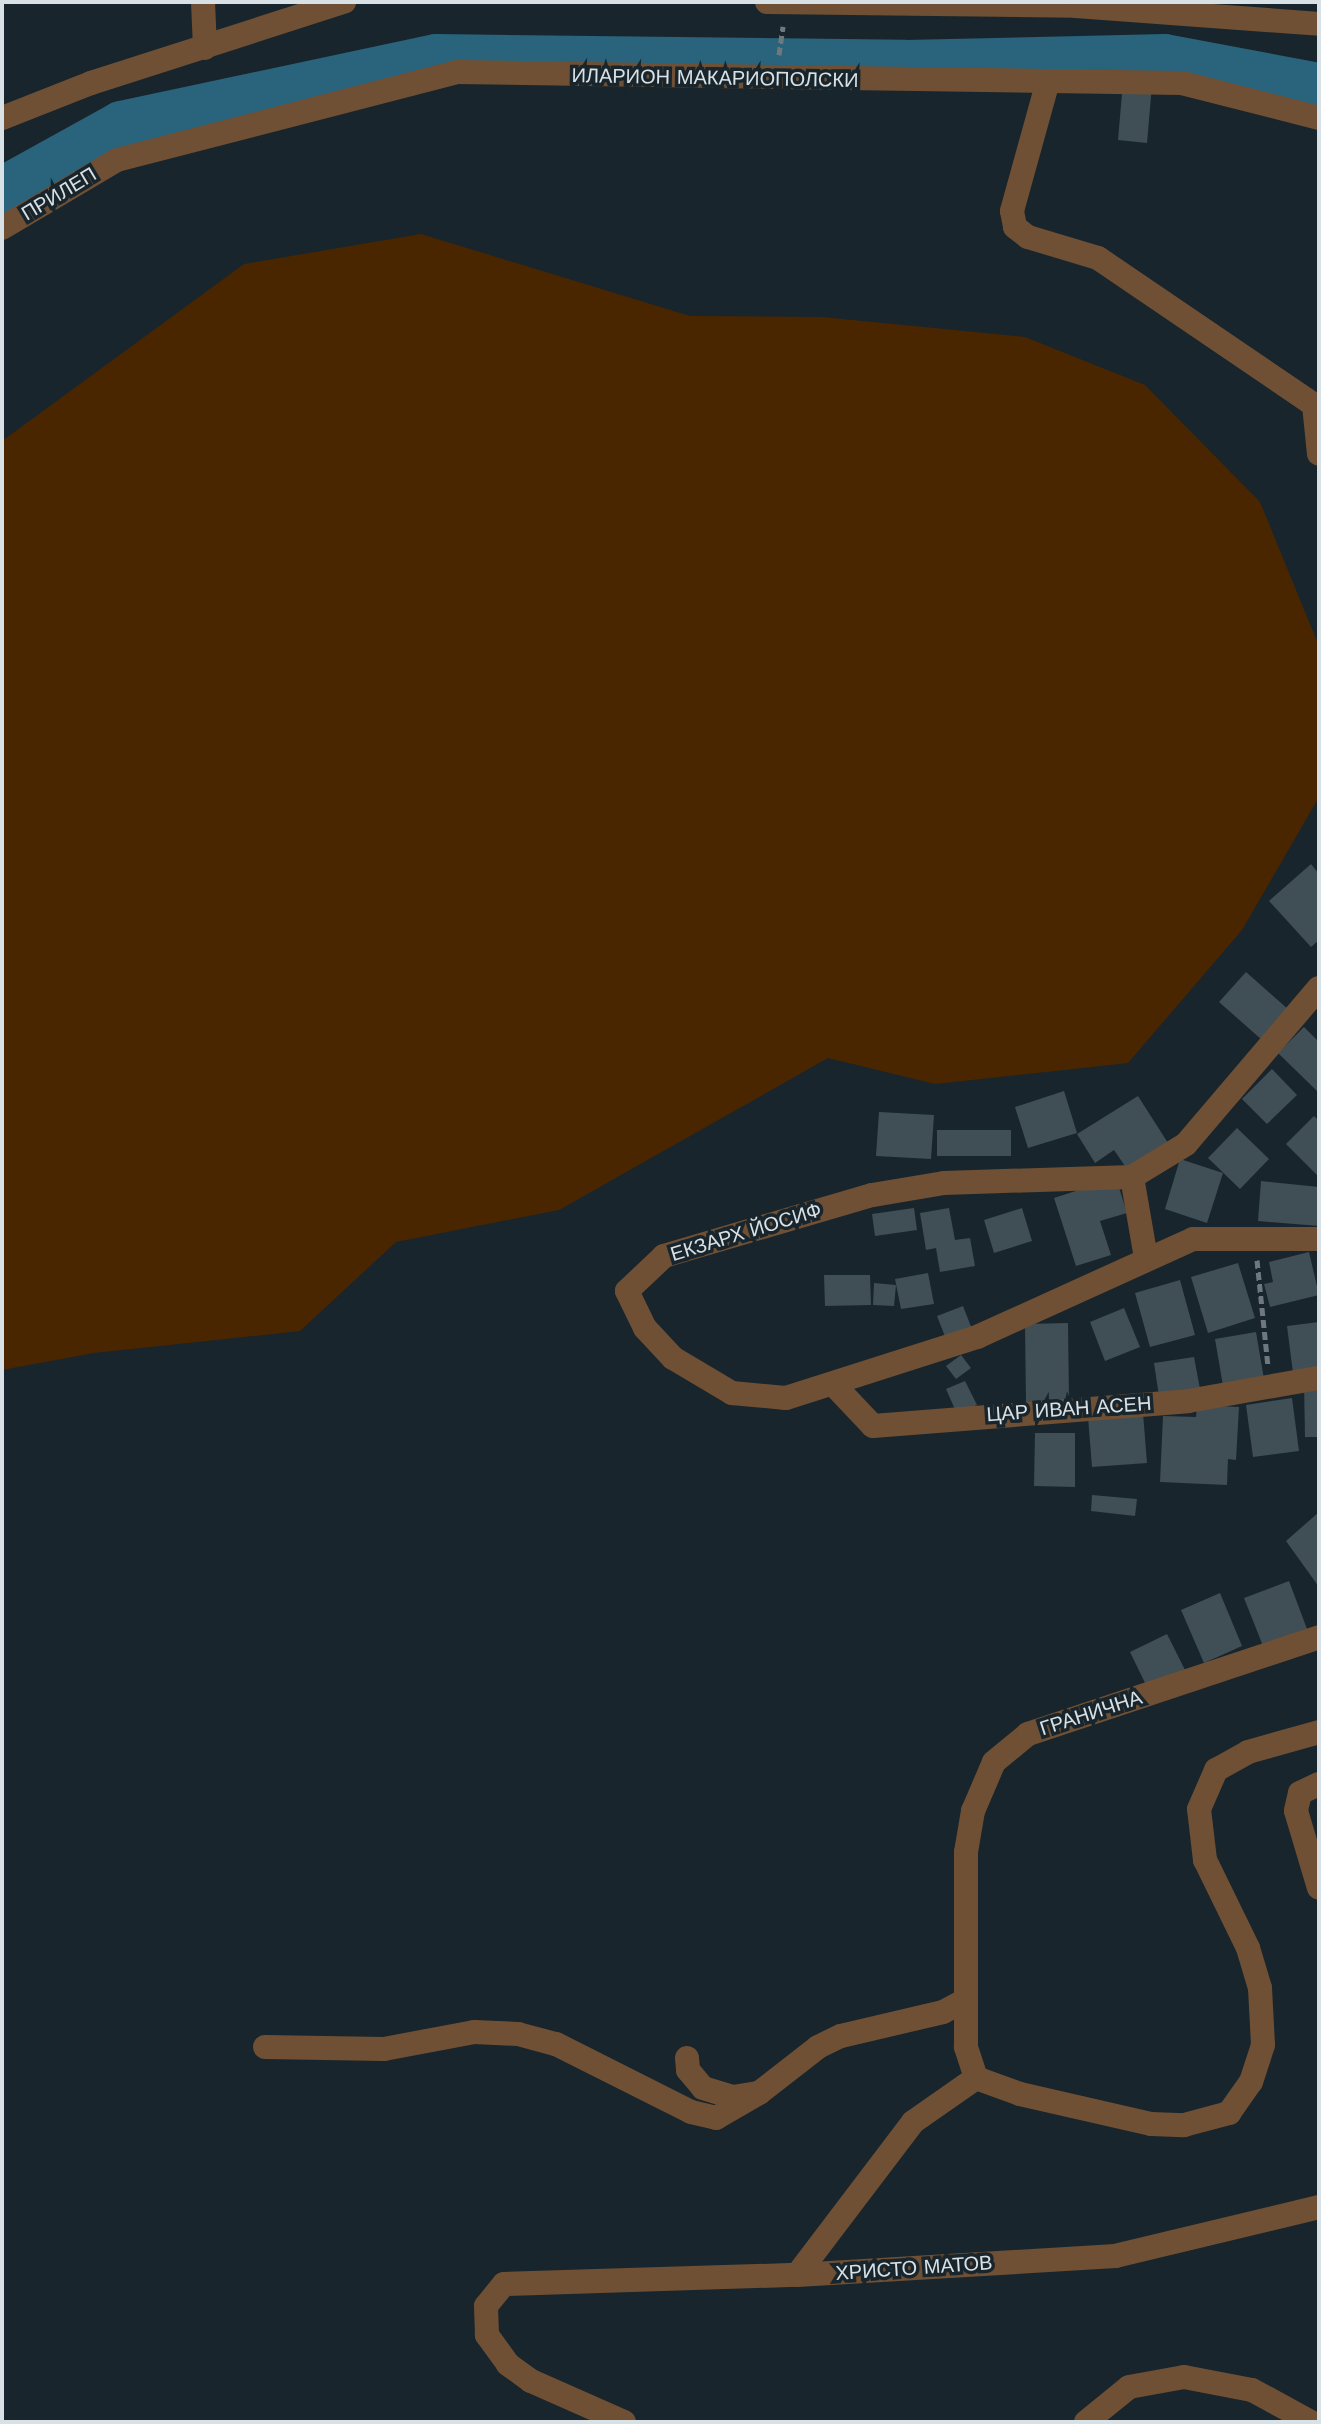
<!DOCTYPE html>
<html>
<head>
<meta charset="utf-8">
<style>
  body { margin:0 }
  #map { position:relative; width:1321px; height:2424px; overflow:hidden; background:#18252c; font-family:"Work Sans",sans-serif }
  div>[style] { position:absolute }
  .green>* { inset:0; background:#492600 }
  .river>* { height:46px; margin:-23px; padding:0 23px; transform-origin:23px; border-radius:23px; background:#29637c }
  .building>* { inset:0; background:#404e56 }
  .path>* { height:5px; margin-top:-2.5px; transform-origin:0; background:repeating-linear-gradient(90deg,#6d797e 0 8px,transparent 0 12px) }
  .street>* { height:24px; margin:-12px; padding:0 12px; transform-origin:12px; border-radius:12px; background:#6f5034 }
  span { translate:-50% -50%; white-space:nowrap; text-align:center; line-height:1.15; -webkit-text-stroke:7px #18252c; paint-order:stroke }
  .street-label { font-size:20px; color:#d8e1e5 }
  .frame { position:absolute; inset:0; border:4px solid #d8e1e5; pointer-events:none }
</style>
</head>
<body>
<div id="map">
  <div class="green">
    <div style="clip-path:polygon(421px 234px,690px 316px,822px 317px,1025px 337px,1145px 385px,1260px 502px,1319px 646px,1319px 797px,1242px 930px,1128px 1063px,935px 1084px,828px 1058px,559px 1210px,396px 1242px,300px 1331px,94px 1353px,2px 1370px,2px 441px,244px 264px)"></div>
  </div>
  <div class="river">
    <div style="left:2px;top:190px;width:136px;rotate:-29deg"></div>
    <div style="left:121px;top:124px;width:322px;rotate:-12deg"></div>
    <div style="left:436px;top:57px;width:469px;rotate:0.7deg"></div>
    <div style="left:905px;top:63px;width:260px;rotate:-1.3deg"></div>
    <div style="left:1165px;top:57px;width:157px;rotate:10.7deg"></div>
  </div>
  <div class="building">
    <div style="clip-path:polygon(1123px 82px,1152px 85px,1147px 143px,1118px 140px)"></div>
    <div style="clip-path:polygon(1311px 864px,1319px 874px,1319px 940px,1311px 947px,1269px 901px)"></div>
    <div style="clip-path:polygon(1246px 972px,1289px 1010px,1262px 1040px,1219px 1002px)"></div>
    <div style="clip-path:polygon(1304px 1027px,1319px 1042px,1317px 1091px,1278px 1053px)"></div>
    <div style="clip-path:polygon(1272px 1069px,1297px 1095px,1267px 1124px,1242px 1099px)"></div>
    <div style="clip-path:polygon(1064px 1091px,1077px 1133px,1028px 1148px,1015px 1107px)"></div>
    <div style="clip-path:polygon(1138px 1096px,1168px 1143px,1127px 1169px,1114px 1150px,1095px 1163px,1077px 1134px)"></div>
    <div style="clip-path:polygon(879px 1112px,934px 1115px,931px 1159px,876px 1156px)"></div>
    <div style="clip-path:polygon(1314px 1116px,1319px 1121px,1319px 1177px,1286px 1144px)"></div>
    <div style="clip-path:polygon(1237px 1128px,1269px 1159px,1240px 1189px,1208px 1158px)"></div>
    <div style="clip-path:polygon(937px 1130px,1011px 1130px,1011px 1156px,937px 1156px)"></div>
    <div style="clip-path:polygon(1180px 1159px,1223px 1173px,1207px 1223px,1165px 1209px)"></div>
    <div style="clip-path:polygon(1116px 1178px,1127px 1213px,1100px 1221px,1111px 1255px,1076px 1266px,1054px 1198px)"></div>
    <div style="clip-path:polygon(1261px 1181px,1319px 1187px,1319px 1226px,1258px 1221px)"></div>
    <div style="clip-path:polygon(914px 1208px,917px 1230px,875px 1236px,872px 1214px)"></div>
    <div style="clip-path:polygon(949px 1208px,955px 1240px,970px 1238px,975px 1266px,940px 1272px,936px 1248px,926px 1250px,920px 1213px)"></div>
    <div style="clip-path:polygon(1022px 1208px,1032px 1241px,994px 1253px,984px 1220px)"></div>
    <div style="clip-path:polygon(1309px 1252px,1319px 1295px,1270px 1307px,1264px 1284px,1273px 1282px,1269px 1262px)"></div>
    <div style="clip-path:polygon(1238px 1263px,1255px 1318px,1208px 1333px,1191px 1277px)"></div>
    <div style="clip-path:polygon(928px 1273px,934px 1304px,901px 1309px,895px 1279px)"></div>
    <div style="clip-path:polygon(824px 1275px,870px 1275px,871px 1305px,825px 1306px)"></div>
    <div style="clip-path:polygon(1180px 1280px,1195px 1335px,1150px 1347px,1135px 1293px)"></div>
    <div style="clip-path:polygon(874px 1283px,896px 1285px,894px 1306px,873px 1305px)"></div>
    <div style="clip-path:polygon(963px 1306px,972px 1329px,946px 1339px,937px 1316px)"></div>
    <div style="clip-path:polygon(1124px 1308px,1140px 1347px,1105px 1361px,1090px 1322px)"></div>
    <div style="clip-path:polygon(1319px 1322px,1319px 1370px,1293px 1373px,1287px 1326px)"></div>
    <div style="clip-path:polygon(1068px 1323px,1069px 1402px,1026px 1402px,1025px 1324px)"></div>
    <div style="clip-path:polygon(1256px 1332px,1264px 1379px,1223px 1386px,1215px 1339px)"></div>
    <div style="clip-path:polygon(961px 1355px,971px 1368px,956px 1379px,946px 1366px)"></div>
    <div style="clip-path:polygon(1194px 1357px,1200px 1389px,1159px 1396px,1154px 1363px)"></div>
    <div style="clip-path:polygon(965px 1381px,977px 1405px,957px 1414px,946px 1389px)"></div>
    <div style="clip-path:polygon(1319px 1381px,1319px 1437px,1305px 1437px,1304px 1382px)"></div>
    <div style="clip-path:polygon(1292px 1398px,1299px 1451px,1253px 1457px,1246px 1405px)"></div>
    <div style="clip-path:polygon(1197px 1405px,1239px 1407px,1236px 1460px,1228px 1459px,1227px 1485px,1160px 1482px,1163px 1416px,1196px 1417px)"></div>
    <div style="clip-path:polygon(1143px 1413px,1147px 1463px,1092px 1467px,1088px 1417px)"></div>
    <div style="clip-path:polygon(1035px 1433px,1075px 1433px,1075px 1487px,1034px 1486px)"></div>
    <div style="clip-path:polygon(1092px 1495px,1137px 1499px,1135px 1516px,1091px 1511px)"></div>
    <div style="clip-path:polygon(1319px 1512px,1319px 1587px,1286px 1541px)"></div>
    <div style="clip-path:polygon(1289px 1581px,1307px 1629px,1263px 1646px,1244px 1598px)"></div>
    <div style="clip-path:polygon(1220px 1593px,1242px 1646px,1204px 1663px,1181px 1610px)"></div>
    <div style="clip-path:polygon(1167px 1634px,1185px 1670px,1148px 1689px,1130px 1652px)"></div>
  </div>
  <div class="path">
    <div style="left:779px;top:55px;width:29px;rotate:-82deg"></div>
    <div style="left:1257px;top:1260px;width:107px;rotate:84.1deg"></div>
  </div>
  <div class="street">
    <div style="left:203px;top:2px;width:46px;rotate:87.5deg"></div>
    <div style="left:767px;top:2px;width:309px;rotate:0.7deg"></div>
    <div style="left:1076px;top:6px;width:244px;rotate:4.2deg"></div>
    <div style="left:1048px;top:81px;width:135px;rotate:105.5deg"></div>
    <div style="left:1012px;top:211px;width:16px;rotate:79deg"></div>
    <div style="left:1015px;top:227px;width:16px;rotate:38deg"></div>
    <div style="left:1028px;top:237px;width:73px;rotate:16.7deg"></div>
    <div style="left:1098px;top:258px;width:261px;rotate:34.2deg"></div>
    <div style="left:2px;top:118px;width:96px;rotate:-21.5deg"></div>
    <div style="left:91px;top:83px;width:266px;rotate:-17.8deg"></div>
    <div style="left:2px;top:228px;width:134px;rotate:-30.6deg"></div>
    <div style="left:117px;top:160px;width:351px;rotate:-14.5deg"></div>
    <div style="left:457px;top:72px;width:725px;rotate:0.87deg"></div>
    <div style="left:1182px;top:83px;width:141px;rotate:14.3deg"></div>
    <div style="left:1314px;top:405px;width:49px;rotate:84.2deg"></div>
    <div style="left:1132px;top:1177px;width:188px;rotate:178.2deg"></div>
    <div style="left:944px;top:1183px;width:73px;rotate:170.5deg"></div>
    <div style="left:872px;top:1195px;width:217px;rotate:163.7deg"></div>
    <div style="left:664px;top:1256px;width:51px;rotate:136.6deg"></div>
    <div style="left:627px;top:1291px;width:41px;rotate:64.1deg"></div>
    <div style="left:645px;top:1328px;width:41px;rotate:47deg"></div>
    <div style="left:673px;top:1358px;width:69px;rotate:30.7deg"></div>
    <div style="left:732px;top:1393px;width:54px;rotate:5.3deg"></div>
    <div style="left:786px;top:1398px;width:201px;rotate:-17.7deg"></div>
    <div style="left:977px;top:1337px;width:237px;rotate:-24.4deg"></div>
    <div style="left:1193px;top:1239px;width:126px"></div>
    <div style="left:1146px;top:1258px;width:82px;rotate:-99.8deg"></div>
    <div style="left:1132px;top:1177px;width:63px;rotate:-31.4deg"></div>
    <div style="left:1186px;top:1144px;width:205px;rotate:-49.6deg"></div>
    <div style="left:835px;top:1386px;width:55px;rotate:46.5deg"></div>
    <div style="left:873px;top:1426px;width:316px;rotate:-4.5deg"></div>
    <div style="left:1188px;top:1401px;width:133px;rotate:-10deg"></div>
    <div style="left:1319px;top:1784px;width:21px;rotate:155deg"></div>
    <div style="left:1300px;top:1793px;width:18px;rotate:103deg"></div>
    <div style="left:1296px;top:1811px;width:80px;rotate:73.4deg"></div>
    <div style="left:265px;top:2047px;width:119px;rotate:1deg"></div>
    <div style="left:384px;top:2049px;width:92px;rotate:-10.7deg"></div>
    <div style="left:474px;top:2032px;width:44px;rotate:2.6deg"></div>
    <div style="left:518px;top:2034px;width:39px;rotate:15deg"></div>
    <div style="left:556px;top:2044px;width:151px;rotate:26.7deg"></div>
    <div style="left:691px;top:2112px;width:26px;rotate:13deg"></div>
    <div style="left:716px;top:2118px;width:50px;rotate:-30.2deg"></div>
    <div style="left:687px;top:2058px;width:12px;rotate:85deg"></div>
    <div style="left:688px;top:2070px;width:23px;rotate:50deg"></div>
    <div style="left:703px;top:2088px;width:31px;rotate:17deg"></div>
    <div style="left:733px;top:2097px;width:26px;rotate:-9deg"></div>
    <div style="left:759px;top:2093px;width:75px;rotate:-37.9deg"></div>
    <div style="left:818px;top:2047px;width:25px;rotate:-26deg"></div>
    <div style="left:841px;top:2036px;width:105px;rotate:-13.2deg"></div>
    <div style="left:943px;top:2012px;width:26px;rotate:-28deg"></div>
    <div style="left:976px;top:2078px;width:33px;rotate:-108deg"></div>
    <div style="left:966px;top:2047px;width:195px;rotate:-90deg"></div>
    <div style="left:966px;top:1852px;width:42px;rotate:-80.3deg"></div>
    <div style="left:973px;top:1811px;width:53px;rotate:-66.8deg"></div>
    <div style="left:994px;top:1762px;width:44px;rotate:-39.5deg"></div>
    <div style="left:1028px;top:1734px;width:307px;rotate:-18.4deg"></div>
    <div style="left:797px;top:2275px;width:192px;rotate:-52.8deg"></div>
    <div style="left:913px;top:2122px;width:77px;rotate:-34.9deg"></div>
    <div style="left:976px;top:2078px;width:47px;rotate:20deg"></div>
    <div style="left:1020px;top:2094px;width:134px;rotate:12.9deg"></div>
    <div style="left:1151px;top:2124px;width:33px;rotate:2deg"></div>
    <div style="left:1184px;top:2125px;width:47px;rotate:-14.9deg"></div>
    <div style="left:1229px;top:2113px;width:38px;rotate:-55deg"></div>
    <div style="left:1251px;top:2082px;width:39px;rotate:-72deg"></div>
    <div style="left:1263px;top:2045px;width:57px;rotate:-93deg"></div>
    <div style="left:1260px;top:1988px;width:42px;rotate:-106.7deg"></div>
    <div style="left:1248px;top:1948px;width:98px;rotate:-116deg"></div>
    <div style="left:1205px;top:1860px;width:51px;rotate:-96.7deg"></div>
    <div style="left:1199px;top:1809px;width:43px;rotate:-66.4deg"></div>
    <div style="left:1216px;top:1770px;width:37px;rotate:-29deg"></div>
    <div style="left:1248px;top:1752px;width:74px;rotate:-15.7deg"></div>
    <div style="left:624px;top:2422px;width:102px;rotate:-156.2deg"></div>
    <div style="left:531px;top:2381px;width:29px;rotate:-144deg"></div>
    <div style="left:508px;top:2364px;width:36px;rotate:-126deg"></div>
    <div style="left:487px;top:2335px;width:29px;rotate:-92deg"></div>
    <div style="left:486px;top:2306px;width:28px;rotate:-51deg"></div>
    <div style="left:504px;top:2284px;width:293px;rotate:-1.8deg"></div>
    <div style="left:797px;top:2275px;width:319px;rotate:-3.4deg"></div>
    <div style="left:1115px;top:2256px;width:210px;rotate:-13.5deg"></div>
    <div style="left:1086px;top:2422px;width:55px;rotate:-39.1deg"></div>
    <div style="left:1129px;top:2387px;width:56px;rotate:-10.3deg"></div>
    <div style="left:1184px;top:2377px;width:69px;rotate:10.8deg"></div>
    <div style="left:1252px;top:2390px;width:67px;rotate:28.5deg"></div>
  </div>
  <div class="street-label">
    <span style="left:715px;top:78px;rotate:1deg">ИЛАРИОН МАКАРИОПОЛСКИ</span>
    <span style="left:59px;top:194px;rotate:-31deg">ПРИЛЕП</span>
    <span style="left:746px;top:1232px;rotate:-17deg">ЕКЗАРХ ЙОСИФ</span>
    <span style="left:1069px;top:1409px;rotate:-4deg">ЦАР ИВАН АСЕН</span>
    <span style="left:1091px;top:1713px;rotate:-18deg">ГРАНИЧНА</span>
    <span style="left:914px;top:2268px;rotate:-4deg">ХРИСТО МАТОВ</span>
  </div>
  <div class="frame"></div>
</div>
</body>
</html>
